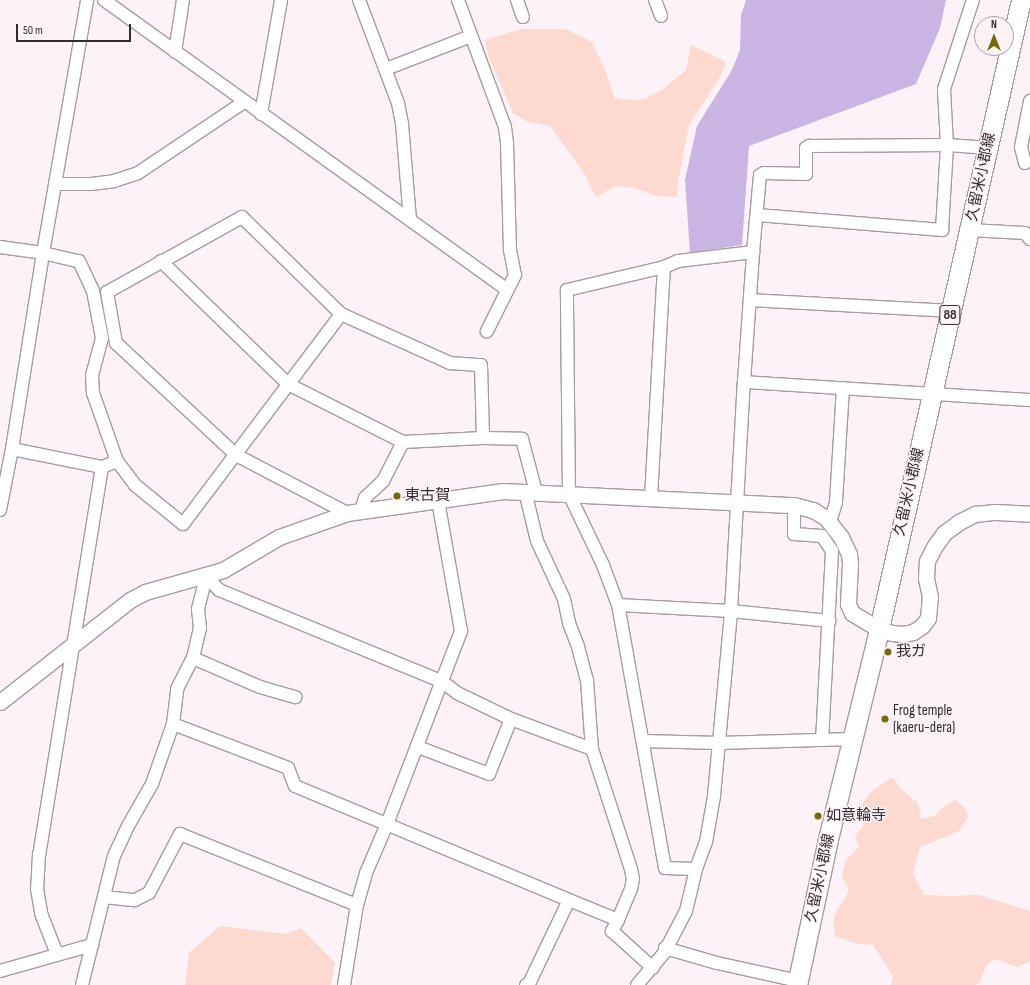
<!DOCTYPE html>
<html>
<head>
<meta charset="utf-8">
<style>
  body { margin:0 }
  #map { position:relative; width:1030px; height:985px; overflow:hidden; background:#fdf2f7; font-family:"Sofia Sans Condensed","Noto Sans JP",sans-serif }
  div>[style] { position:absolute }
  .green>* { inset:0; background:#fdd9d0 }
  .water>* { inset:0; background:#c9b4e3 }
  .roads { filter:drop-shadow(1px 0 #a79ba0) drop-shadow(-1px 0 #a79ba0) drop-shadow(0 1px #a79ba0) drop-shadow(0 -1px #a79ba0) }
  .minor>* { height:12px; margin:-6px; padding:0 6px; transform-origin:6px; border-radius:6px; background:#fff }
  .tertiary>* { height:15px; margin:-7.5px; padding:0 7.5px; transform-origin:7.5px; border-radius:7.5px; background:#fff }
  .primary>* { height:19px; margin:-9.5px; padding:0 9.5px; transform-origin:9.5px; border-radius:9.5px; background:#fff }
  .dots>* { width:11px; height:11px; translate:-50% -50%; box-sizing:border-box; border:2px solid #fdf2f7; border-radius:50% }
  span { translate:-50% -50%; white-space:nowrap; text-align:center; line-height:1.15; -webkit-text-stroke:3px #fdf2f7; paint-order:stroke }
  .shield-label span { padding:1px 3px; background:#fdf2f7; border:1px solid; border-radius:3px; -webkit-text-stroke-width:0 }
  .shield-label { font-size:14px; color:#322c2f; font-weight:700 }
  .street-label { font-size:15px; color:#322c2f }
  .poi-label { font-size:15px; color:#322c2f }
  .left { translate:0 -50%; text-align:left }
  .north { position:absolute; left:974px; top:16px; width:40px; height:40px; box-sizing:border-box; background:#fdf2f7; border:1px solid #aca3a7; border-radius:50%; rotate:0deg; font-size:11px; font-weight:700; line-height:16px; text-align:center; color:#322c2f }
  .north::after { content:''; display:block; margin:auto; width:14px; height:18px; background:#746b05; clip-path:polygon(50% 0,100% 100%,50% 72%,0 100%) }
  .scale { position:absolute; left:16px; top:24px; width:115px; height:18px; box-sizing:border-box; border:2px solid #322c2f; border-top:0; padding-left:5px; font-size:12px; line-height:14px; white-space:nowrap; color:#322c2f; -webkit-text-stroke:3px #fdf2f7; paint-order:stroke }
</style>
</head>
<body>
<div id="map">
  <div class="green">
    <div style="clip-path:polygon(521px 29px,566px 29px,592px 42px,605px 70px,615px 99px,643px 100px,662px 90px,686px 70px,691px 45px,726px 62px,720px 77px,689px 125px,678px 182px,677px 197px,656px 196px,635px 188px,615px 186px,596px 197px,585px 175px,550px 126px,528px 122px,513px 113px,489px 58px,485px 40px)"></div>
    <div style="clip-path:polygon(892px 777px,902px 790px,918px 803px,921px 819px,934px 816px,943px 807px,955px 800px,964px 807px,968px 816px,959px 831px,920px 847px,913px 874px,924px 895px,947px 896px,979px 895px,1030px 911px,1030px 961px,1018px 967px,995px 959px,986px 966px,979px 983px,974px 985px,891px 985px,893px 976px,873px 945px,854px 943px,835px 936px,833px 923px,836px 912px,849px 891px,842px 875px,846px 860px,859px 847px,855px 836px,864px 825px,860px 807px,870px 793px)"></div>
    <div style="clip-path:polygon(220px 926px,285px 934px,301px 928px,335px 963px,331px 984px,330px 985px,185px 985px,189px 953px)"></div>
  </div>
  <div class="water">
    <div style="clip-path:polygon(746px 0,946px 0,940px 28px,916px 84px,749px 146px,742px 245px,690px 253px,685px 180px,697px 126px,732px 70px,740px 50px,741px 15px)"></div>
  </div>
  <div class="roads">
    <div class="minor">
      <div style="left:104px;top:0;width:497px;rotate:35.7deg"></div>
      <div style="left:359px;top:0;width:110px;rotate:69.3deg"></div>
      <div style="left:398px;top:103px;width:21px;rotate:79deg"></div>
      <div style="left:402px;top:124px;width:96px;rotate:85.2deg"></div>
      <div style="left:458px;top:0;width:135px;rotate:69.7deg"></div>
      <div style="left:505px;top:127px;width:16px;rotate:83deg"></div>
      <div style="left:507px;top:143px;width:107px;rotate:88.4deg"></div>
      <div style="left:510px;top:250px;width:25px;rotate:79deg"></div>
      <div style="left:515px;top:275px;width:63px;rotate:116.6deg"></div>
      <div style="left:517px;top:0;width:18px;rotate:71deg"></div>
      <div style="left:655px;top:0;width:17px;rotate:69deg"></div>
      <div style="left:175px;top:52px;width:53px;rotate:-81.3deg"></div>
      <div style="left:386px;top:69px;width:91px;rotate:-21.2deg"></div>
      <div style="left:261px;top:114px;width:116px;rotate:-80deg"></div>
      <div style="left:1025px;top:163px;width:16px;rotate:-104deg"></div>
      <div style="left:1021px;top:147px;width:47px;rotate:-78.9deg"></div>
      <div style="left:55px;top:184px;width:36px"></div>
      <div style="left:91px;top:184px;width:23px;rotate:-7deg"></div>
      <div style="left:114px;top:181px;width:25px;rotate:-18deg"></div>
      <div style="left:138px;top:173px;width:128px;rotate:-33.8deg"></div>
      <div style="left:757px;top:215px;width:186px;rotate:4.6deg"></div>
      <div style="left:942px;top:230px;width:85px;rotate:-86.6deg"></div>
      <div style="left:947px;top:145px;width:56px;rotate:-93.1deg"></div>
      <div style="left:944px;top:89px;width:94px;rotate:-72deg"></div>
      <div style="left:969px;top:230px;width:56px;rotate:3.1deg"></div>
      <div style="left:1025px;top:233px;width:8px;rotate:50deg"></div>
      <div style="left:0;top:247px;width:43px;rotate:7.9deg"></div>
      <div style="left:43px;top:253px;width:37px;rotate:13deg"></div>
      <div style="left:79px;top:261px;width:33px;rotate:65deg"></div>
      <div style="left:93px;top:291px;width:48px;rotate:79.2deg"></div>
      <div style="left:102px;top:338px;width:38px;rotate:105deg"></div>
      <div style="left:92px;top:375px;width:18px;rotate:87deg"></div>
      <div style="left:93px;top:393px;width:72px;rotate:70.6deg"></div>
      <div style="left:117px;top:461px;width:16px;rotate:158deg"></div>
      <div style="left:102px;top:467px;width:392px;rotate:99.2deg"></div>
      <div style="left:39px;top:854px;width:35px;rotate:93deg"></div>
      <div style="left:37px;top:889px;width:27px;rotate:80deg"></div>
      <div style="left:42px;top:916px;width:41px;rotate:68.5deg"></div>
      <div style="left:161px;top:261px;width:177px;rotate:44.1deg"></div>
      <div style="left:288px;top:384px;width:129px;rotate:26.8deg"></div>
      <div style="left:403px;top:442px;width:44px;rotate:117.1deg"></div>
      <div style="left:383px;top:481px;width:25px;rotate:137deg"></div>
      <div style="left:365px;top:498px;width:14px;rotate:107deg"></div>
      <div style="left:750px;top:300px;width:201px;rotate:3.1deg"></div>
      <div style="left:341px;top:314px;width:139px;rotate:-135.6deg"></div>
      <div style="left:242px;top:217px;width:154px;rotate:150.9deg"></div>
      <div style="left:107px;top:292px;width:52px;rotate:80deg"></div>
      <div style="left:116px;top:343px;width:164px;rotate:43deg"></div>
      <div style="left:236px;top:455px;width:125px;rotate:27.6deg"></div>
      <div style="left:744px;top:382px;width:287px;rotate:3.6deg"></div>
      <div style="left:403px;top:442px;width:80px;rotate:-2.9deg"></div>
      <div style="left:12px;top:449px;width:92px;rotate:11.3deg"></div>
      <div style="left:117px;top:461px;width:30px;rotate:53deg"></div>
      <div style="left:135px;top:485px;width:62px;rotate:39.1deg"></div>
      <div style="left:183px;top:524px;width:263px;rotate:-53deg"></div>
      <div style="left:341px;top:314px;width:120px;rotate:24.2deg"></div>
      <div style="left:450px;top:363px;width:31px;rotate:4deg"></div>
      <div style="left:481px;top:365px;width:73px;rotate:88.4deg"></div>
      <div style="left:483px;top:438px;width:39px;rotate:1deg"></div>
      <div style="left:522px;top:439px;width:55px;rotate:75.2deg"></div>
      <div style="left:525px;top:491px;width:51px;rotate:76.5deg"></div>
      <div style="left:537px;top:541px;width:64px;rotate:65deg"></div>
      <div style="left:564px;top:599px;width:25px;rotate:78deg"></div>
      <div style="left:569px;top:623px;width:26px;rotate:69deg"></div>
      <div style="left:578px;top:647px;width:34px;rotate:75deg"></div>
      <div style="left:587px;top:680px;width:69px;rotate:85.9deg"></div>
      <div style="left:592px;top:749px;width:126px;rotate:72deg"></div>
      <div style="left:631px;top:869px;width:10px;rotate:79deg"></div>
      <div style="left:633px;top:879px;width:10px;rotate:101deg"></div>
      <div style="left:631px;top:889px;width:34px;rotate:113deg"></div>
      <div style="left:651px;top:498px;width:231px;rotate:-86.8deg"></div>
      <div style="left:794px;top:505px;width:29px;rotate:90deg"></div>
      <div style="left:794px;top:534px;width:28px;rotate:4deg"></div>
      <div style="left:822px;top:536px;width:18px;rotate:56deg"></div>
      <div style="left:832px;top:551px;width:189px;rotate:93deg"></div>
      <div style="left:0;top:510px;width:62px;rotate:-78.9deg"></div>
      <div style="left:12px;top:449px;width:198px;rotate:-81deg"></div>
      <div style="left:43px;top:253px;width:257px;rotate:-80.1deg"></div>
      <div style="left:830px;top:522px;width:21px;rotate:-73deg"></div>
      <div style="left:836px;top:502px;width:114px;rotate:-86.5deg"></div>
      <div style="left:206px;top:576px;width:19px;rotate:47deg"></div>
      <div style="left:219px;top:590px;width:242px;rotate:22.3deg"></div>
      <div style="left:443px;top:682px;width:18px;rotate:38deg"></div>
      <div style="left:457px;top:693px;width:60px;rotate:25.7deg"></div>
      <div style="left:511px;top:719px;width:86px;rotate:20.3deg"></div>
      <div style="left:618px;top:605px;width:113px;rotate:3deg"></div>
      <div style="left:731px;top:611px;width:99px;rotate:5.8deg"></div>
      <div style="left:193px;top:658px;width:73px;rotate:23.4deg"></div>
      <div style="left:260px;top:687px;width:37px;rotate:16deg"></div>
      <div style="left:173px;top:724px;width:123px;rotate:20.9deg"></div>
      <div style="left:288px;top:768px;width:19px;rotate:69deg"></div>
      <div style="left:295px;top:786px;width:297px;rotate:22.6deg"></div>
      <div style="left:569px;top:900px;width:93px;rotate:115.5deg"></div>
      <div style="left:529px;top:984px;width:3px;rotate:162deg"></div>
      <div style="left:643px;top:741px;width:76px;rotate:1.5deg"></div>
      <div style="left:719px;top:743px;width:133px;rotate:-1.7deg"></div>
      <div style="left:418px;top:747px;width:76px;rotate:20.8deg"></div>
      <div style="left:489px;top:774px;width:59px;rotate:-68.2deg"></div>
      <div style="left:696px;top:869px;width:31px;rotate:-178deg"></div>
      <div style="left:665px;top:868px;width:267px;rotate:-100.1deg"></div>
      <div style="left:618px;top:605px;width:43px;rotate:-110.6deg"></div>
      <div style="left:603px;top:565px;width:79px;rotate:-115.6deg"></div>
      <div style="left:569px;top:494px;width:204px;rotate:-90.6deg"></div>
      <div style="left:567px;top:290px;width:100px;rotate:-13.3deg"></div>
      <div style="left:664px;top:267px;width:15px;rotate:-23deg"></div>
      <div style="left:678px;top:261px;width:76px;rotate:-6.8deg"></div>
      <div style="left:753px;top:252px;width:77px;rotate:-84.8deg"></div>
      <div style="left:760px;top:175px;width:4px;rotate:-27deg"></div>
      <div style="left:764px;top:173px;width:42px;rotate:1.4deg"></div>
      <div style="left:806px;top:174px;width:26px;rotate:-90deg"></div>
      <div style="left:806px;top:148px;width:4px;rotate:-34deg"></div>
      <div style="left:809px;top:146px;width:138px;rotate:-0.4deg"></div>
      <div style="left:947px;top:145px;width:39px;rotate:4deg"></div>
      <div style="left:104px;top:897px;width:31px;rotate:6deg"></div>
      <div style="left:135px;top:900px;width:16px;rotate:-27deg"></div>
      <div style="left:149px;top:893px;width:67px;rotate:-62.3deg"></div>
      <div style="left:180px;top:834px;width:191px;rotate:21.9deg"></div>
      <div style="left:569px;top:900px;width:53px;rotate:22.2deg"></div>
      <div style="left:618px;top:920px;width:13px;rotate:119deg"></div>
      <div style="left:612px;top:931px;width:55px;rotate:42.1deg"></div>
      <div style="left:665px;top:948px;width:54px;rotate:16.1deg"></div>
      <div style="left:717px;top:963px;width:83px;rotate:12.5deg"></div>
      <div style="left:0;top:971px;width:96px;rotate:-15.8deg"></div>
      <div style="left:82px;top:985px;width:133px;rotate:-76.1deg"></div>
      <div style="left:114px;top:856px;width:33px;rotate:-65deg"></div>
      <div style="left:128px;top:826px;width:48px;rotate:-60.3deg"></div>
      <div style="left:152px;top:784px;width:64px;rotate:-70.7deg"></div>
      <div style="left:173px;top:724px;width:35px;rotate:-83deg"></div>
      <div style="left:177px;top:689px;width:35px;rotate:-63deg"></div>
      <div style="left:193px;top:658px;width:31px;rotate:-77deg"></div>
      <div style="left:200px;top:628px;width:19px;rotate:-96deg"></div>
      <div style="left:198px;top:609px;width:34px;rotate:-76deg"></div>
      <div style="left:344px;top:985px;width:81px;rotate:-80.8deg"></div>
      <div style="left:357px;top:905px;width:33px;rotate:-74deg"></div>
      <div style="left:366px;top:873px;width:53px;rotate:-66.8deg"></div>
      <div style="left:387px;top:824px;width:207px;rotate:-69deg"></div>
      <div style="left:461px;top:631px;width:133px;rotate:-100deg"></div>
      <div style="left:637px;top:985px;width:42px;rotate:-49.8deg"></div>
      <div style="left:664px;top:953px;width:47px;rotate:-62.4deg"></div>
      <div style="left:686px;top:911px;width:43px;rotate:-76.6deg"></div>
      <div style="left:696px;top:869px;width:29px;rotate:-70deg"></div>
      <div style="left:706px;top:842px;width:47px;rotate:-80.1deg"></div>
      <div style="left:714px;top:796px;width:186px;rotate:-84.7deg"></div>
      <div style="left:731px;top:611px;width:229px;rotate:-86.8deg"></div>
      <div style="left:744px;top:382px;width:130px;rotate:-86deg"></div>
    </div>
    <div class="tertiary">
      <div style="left:0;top:702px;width:165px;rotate:-38.1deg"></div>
      <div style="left:130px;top:600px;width:17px;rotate:-28deg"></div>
      <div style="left:145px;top:592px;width:81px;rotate:-15.8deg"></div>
      <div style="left:223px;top:570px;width:65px;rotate:-30.5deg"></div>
      <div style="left:279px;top:537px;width:72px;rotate:-19.4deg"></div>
      <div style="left:347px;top:513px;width:158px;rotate:-8deg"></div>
      <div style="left:503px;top:491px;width:291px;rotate:2.8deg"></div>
      <div style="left:794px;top:505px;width:20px;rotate:15deg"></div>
      <div style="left:813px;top:510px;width:15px;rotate:32deg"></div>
      <div style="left:826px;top:518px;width:24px;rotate:52deg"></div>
      <div style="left:841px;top:537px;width:19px;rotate:65deg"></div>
      <div style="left:849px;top:554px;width:10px;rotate:84deg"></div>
      <div style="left:850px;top:564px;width:40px;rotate:92.9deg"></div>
      <div style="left:848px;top:604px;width:10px;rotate:66deg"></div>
      <div style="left:852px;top:613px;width:31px;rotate:31deg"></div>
      <div style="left:879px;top:629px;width:14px;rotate:17deg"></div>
      <div style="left:892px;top:633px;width:10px;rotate:6deg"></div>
      <div style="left:902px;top:634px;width:11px;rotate:-10deg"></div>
      <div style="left:913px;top:632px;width:11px;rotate:-34deg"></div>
      <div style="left:922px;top:626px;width:10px;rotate:-53deg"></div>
      <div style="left:928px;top:618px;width:21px;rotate:-85deg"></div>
      <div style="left:930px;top:597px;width:19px;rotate:-102deg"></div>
      <div style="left:926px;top:578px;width:17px;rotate:-87deg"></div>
      <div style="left:927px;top:561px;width:16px;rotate:-63deg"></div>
      <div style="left:934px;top:547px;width:17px;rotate:-54deg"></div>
      <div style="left:944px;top:533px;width:19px;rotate:-36deg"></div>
      <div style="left:959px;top:522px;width:18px;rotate:-27deg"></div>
      <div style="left:975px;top:514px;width:20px;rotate:-6deg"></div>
      <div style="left:995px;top:512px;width:35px;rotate:3deg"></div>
    </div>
    <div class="primary">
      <div style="left:797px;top:985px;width:149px;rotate:-78deg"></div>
      <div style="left:828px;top:839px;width:216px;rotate:-76.3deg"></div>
      <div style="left:879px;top:629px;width:645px;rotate:-77.28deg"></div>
    </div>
  </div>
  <div class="dots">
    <div style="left:397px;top:496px;background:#746b05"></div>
    <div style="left:888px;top:652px;background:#746b05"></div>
    <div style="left:885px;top:719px;background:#746b05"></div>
    <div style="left:818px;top:816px;background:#746b05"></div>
  </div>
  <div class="shield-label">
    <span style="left:950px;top:315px">88</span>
  </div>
  <div class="street-label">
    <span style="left:981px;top:177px;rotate:-78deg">久留米小郡線</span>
    <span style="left:909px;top:492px;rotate:-77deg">久留米小郡線</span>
    <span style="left:820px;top:878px;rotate:-78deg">久留米小郡線</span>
  </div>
  <div class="poi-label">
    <span class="left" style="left:405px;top:496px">東古賀</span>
    <span class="left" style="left:896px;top:652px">我ガ</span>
    <span class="left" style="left:893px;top:719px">Frog temple<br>(kaeru-dera)</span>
    <span class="left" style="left:826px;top:816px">如意輪寺</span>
  </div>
  <div class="north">N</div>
  <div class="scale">50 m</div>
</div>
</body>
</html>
